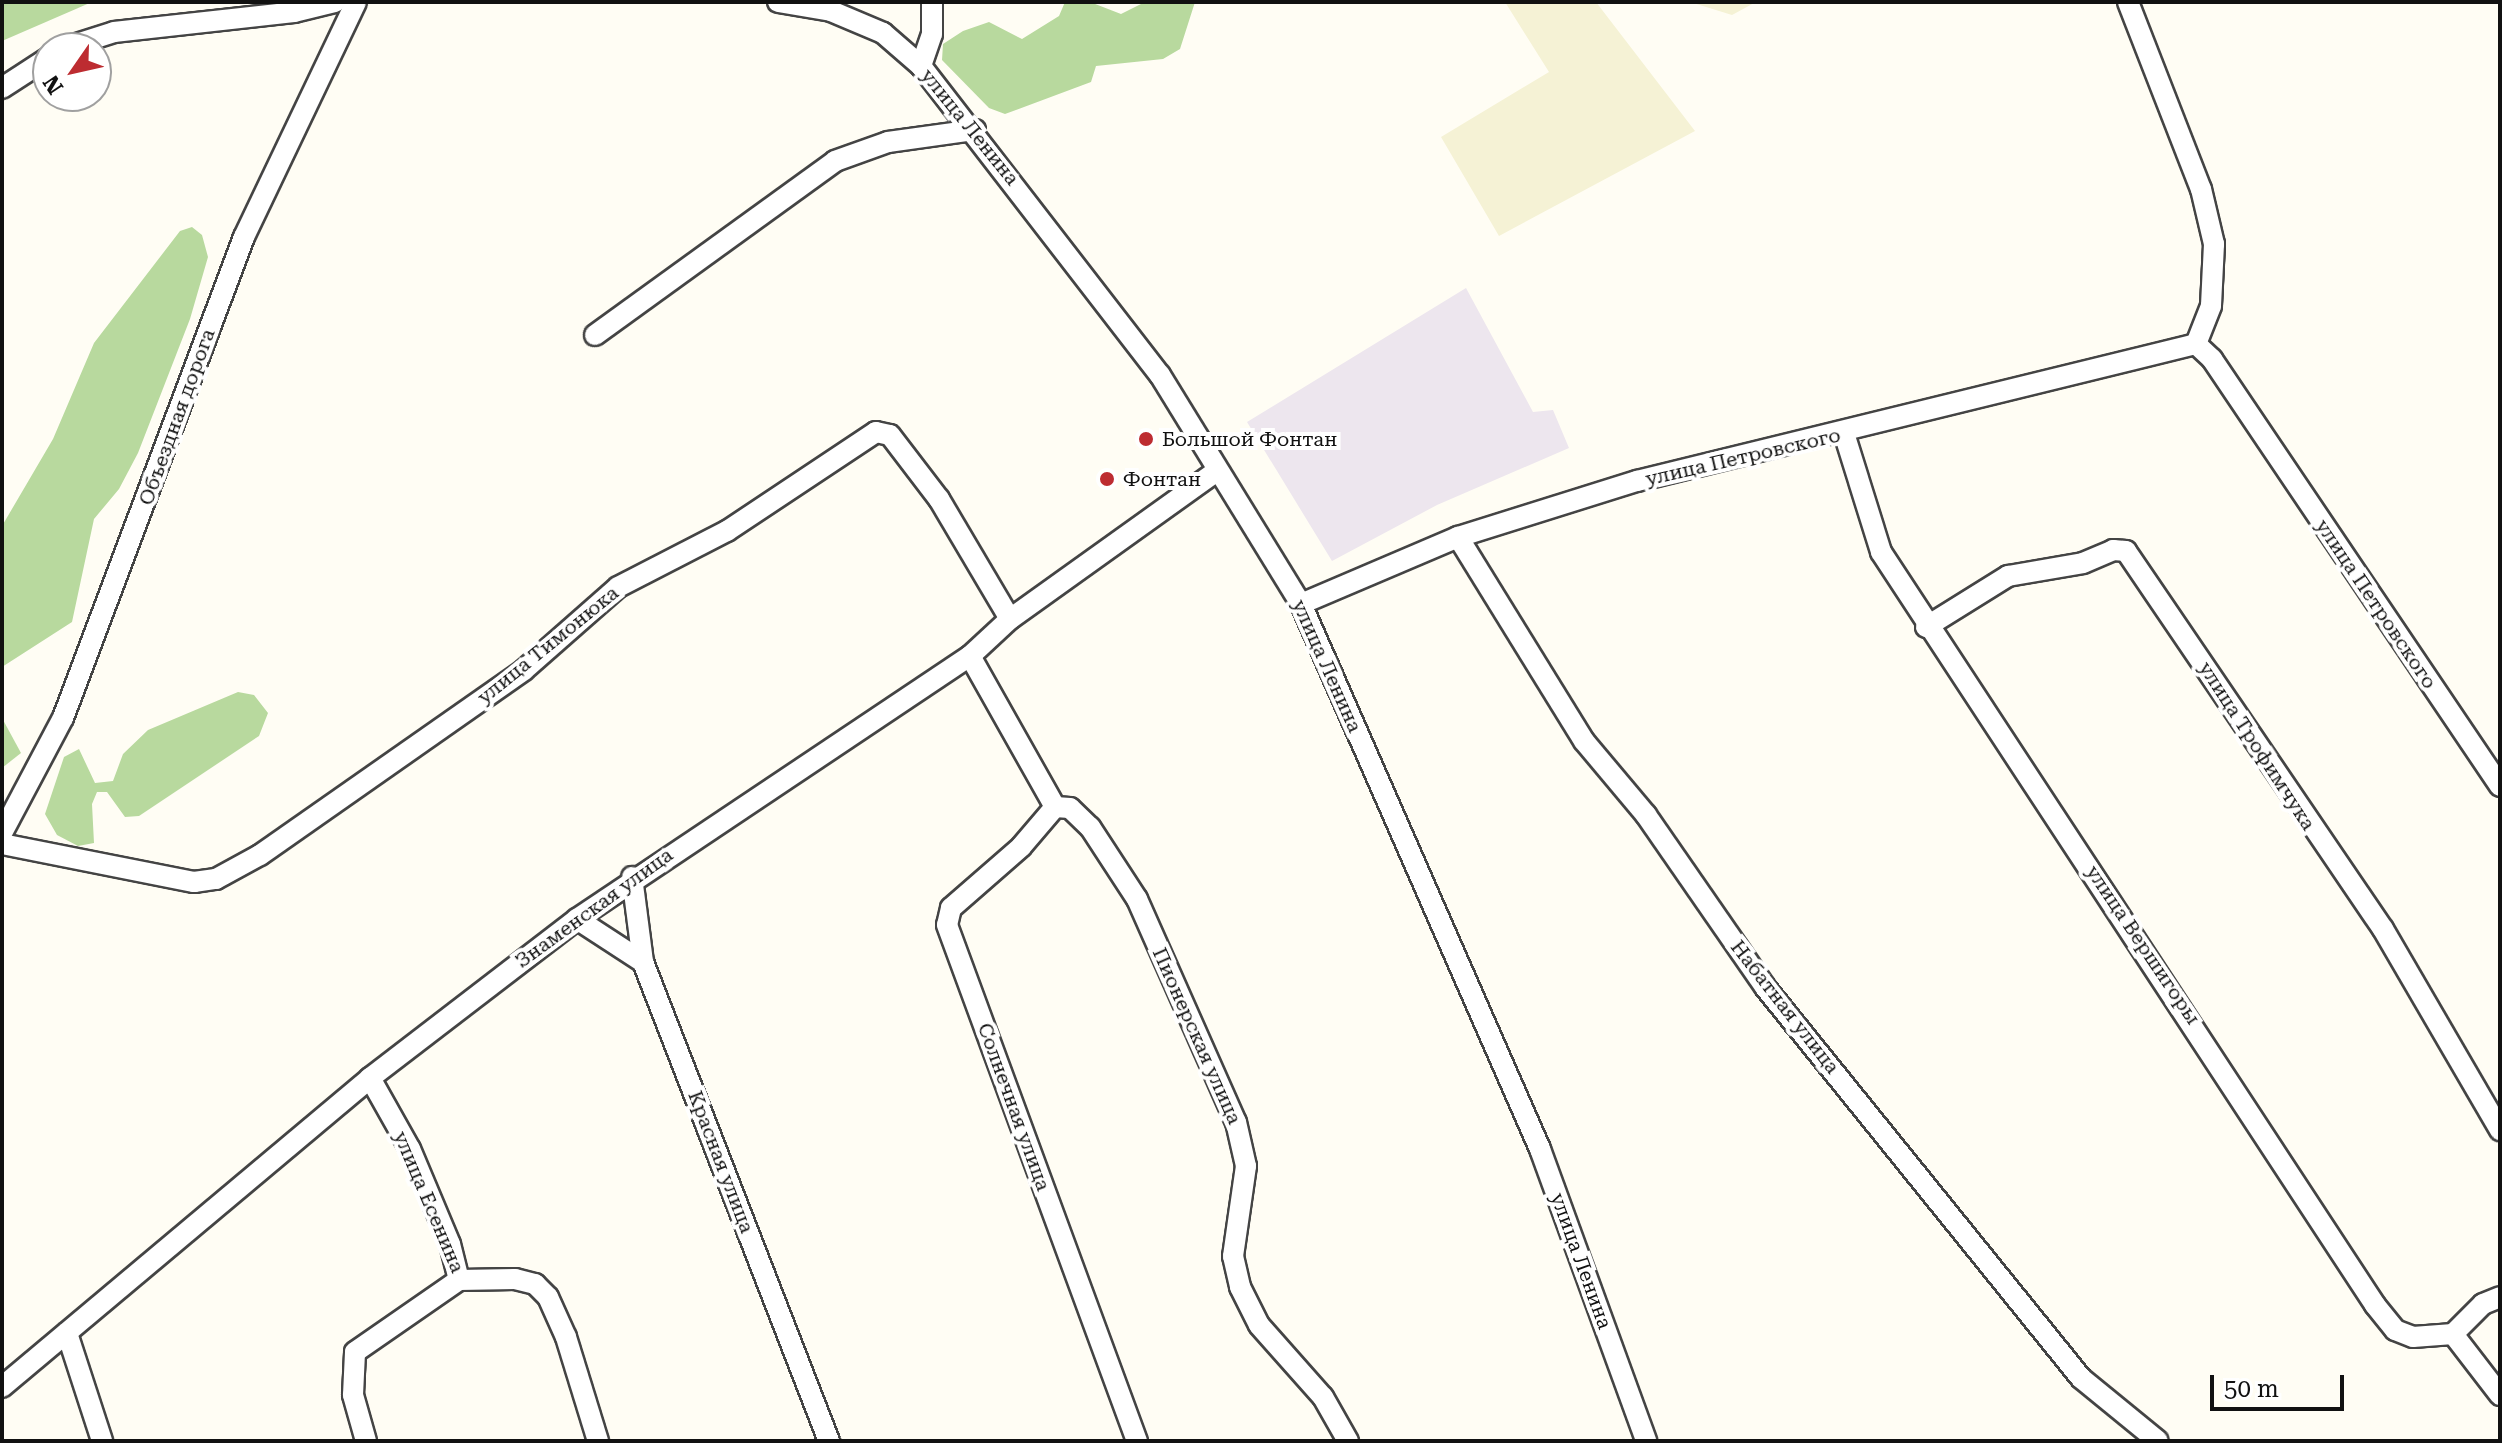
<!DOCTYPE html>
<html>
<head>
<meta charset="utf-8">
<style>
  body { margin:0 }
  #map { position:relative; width:2502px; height:1443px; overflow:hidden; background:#fffdf4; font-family:"Roboto Serif",serif }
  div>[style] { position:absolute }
  .industrial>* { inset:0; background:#ede6ee }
  .farmland>* { inset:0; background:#f5f2d5 }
  .forest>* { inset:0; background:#b8d99e }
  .roads { filter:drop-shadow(2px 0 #444) drop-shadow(-2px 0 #444) drop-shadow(0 2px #444) drop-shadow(0 -2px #444) }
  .minor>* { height:20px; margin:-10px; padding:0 10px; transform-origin:10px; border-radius:10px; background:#fff }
  .dots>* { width:22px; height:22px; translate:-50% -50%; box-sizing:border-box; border:4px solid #fff; border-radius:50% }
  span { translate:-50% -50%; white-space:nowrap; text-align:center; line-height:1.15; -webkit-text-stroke:8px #fff; paint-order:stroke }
  .street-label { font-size:20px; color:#111 }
  .poi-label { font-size:20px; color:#111 }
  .left { translate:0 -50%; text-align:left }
  .frame { position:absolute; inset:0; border:4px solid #111; pointer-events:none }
  .north { position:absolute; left:32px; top:32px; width:80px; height:80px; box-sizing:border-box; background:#fff; border:2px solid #a0a0a0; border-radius:50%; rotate:236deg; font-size:22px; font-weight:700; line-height:32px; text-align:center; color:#111 }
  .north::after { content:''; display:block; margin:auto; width:28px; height:36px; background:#bd2c31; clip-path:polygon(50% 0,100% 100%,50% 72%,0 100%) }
  .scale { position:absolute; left:2210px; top:1375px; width:134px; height:36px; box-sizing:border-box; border:4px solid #111; border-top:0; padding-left:10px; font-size:24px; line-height:28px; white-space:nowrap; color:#111; -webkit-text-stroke:6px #fff; paint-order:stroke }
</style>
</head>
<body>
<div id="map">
  <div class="industrial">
    <div style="clip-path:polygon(1466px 288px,1533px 412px,1553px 410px,1569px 448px,1437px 505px,1332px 561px,1247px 422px)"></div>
  </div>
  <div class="farmland">
    <div style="clip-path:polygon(1505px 2px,1596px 2px,1695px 131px,1499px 236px,1441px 137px,1549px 72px)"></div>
    <div style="clip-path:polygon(1690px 2px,1756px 2px,1732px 15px)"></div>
  </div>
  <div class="forest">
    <div style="clip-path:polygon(2px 2px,92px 2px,2px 41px)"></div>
    <div style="clip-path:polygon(1065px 2px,1090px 2px,1121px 14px,1145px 2px,1195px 2px,1180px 49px,1163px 59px,1096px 66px,1091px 82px,1005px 114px,989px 108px,942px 60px,943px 44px,963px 31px,989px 22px,1022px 39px,1059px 16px)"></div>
    <div style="clip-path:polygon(192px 227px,202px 235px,208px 257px,190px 319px,138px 453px,119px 489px,94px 519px,72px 622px,2px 667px,2px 526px,53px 439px,94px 343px,180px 231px)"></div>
    <div style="clip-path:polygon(238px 692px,254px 695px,268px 713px,259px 736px,139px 816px,125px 817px,107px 792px,97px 792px,92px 804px,94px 843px,78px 846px,57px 835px,45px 814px,64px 757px,79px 749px,95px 783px,113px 781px,123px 754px,148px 730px)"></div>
    <div style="clip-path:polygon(2px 718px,21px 753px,2px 768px)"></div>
  </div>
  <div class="roads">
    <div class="minor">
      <div style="left:778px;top:2px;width:54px;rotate:9.6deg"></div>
      <div style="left:831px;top:11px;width:56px;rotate:22.9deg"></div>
      <div style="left:883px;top:33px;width:50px;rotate:41deg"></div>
      <div style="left:921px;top:66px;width:391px;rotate:52.3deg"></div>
      <div style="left:1160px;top:375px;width:269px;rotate:58.4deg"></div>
      <div style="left:1301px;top:604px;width:595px;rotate:66.32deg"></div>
      <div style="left:1540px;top:1149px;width:311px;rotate:70deg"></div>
      <div style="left:2128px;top:2px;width:201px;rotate:68.7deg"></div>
      <div style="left:2201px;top:189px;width:57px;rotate:76.7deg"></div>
      <div style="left:2214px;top:244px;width:62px;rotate:92.8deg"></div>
      <div style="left:2211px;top:306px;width:41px;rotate:111.5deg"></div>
      <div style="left:64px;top:48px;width:52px;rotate:-17.7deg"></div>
      <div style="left:114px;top:32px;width:181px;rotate:-6.3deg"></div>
      <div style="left:294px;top:12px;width:42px;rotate:-13.7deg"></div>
      <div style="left:921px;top:66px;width:34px;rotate:-71deg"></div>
      <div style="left:932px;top:34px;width:32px;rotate:-90deg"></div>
      <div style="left:2px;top:88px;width:55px;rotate:-33.1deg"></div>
      <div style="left:595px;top:335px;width:296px;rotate:-35.9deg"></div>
      <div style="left:835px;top:161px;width:56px;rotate:-19.7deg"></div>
      <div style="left:888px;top:142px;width:88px;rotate:-7.9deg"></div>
      <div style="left:1844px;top:433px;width:125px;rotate:72.7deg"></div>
      <div style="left:1881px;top:552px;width:901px;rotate:56.73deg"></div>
      <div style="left:2375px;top:1305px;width:32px;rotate:51deg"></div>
      <div style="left:2395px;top:1330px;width:19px;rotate:21deg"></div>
      <div style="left:2413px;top:1337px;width:40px;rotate:-4.3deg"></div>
      <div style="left:2453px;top:1334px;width:77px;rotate:52.4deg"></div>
      <div style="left:1458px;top:537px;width:240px;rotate:58.3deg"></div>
      <div style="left:1584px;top:741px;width:97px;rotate:50deg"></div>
      <div style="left:1646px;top:815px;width:209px;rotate:55.3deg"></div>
      <div style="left:1765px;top:987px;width:503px;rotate:51.06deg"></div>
      <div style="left:2081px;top:1378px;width:99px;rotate:39.3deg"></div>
      <div style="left:1301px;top:604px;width:171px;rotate:-23.1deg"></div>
      <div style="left:1458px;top:537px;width:188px;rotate:-17.4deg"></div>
      <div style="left:1637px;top:481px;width:576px;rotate:-13.77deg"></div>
      <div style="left:2196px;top:344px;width:22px;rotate:43deg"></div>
      <div style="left:2212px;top:359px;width:515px;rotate:56deg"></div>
      <div style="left:1926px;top:627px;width:97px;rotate:-31.9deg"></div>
      <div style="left:2008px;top:576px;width:76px;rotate:-9.8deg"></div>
      <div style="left:2083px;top:563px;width:33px;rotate:-23deg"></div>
      <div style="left:2113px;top:550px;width:13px;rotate:4deg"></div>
      <div style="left:2126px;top:551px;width:457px;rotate:55.8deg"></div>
      <div style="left:2383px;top:929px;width:233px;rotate:59.8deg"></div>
      <div style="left:970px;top:656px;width:173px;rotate:60.6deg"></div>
      <div style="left:1055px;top:807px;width:15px;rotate:4deg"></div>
      <div style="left:1070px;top:808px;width:28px;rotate:44deg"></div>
      <div style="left:1090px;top:827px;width:86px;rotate:56.9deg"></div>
      <div style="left:1137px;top:899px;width:244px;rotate:66.1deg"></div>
      <div style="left:1236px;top:1122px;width:45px;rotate:77.2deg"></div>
      <div style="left:1246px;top:1166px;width:91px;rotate:98.2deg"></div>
      <div style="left:1233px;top:1256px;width:32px;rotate:77deg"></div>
      <div style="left:1240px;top:1287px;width:42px;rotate:63.4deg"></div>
      <div style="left:1259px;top:1325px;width:96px;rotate:48.4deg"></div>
      <div style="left:1323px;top:1397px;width:51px;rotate:60.4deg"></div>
      <div style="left:1055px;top:807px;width:52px;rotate:130.4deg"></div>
      <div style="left:1021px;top:847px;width:93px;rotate:138.9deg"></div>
      <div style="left:951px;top:908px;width:17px;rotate:103deg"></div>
      <div style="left:947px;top:925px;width:550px;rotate:69.79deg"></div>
      <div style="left:2px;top:833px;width:130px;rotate:-62.1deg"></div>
      <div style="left:63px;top:718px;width:514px;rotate:-69.38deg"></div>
      <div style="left:244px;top:237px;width:260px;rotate:-64.5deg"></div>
      <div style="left:2px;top:844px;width:196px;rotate:11.2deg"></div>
      <div style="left:194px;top:882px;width:22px;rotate:-8deg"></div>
      <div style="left:216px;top:879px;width:50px;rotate:-28.6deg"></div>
      <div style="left:260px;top:855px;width:322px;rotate:-35deg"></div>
      <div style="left:524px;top:670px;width:125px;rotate:-41.4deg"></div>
      <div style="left:618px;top:587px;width:123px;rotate:-27.2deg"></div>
      <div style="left:727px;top:531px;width:179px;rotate:-33.6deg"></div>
      <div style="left:876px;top:432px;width:14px;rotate:12deg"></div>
      <div style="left:890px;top:435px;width:81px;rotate:52.6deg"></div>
      <div style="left:939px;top:499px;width:139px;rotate:59.4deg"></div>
      <div style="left:632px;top:877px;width:86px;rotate:82.6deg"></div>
      <div style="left:643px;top:962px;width:514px;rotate:68.78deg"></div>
      <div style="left:577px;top:919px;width:79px;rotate:33.1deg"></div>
      <div style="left:370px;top:1078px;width:81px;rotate:60.6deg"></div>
      <div style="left:410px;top:1149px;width:103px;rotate:67.2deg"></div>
      <div style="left:450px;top:1244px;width:37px;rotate:76deg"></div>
      <div style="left:459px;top:1280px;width:56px;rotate:-1deg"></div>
      <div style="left:515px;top:1279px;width:21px;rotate:14deg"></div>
      <div style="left:535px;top:1284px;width:18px;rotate:45deg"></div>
      <div style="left:548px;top:1297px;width:44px;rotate:65.8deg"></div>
      <div style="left:566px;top:1337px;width:109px;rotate:72.9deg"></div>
      <div style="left:67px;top:1333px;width:114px;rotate:72deg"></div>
      <div style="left:2453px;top:1334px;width:42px;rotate:-45deg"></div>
      <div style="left:2483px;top:1304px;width:18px;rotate:-22deg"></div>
      <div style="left:2px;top:1387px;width:481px;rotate:-40deg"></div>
      <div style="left:370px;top:1078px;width:261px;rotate:-37.5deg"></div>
      <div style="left:577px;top:919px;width:473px;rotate:-33.8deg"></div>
      <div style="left:970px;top:656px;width:54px;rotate:-42.8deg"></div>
      <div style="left:1010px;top:619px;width:254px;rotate:-35.6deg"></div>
      <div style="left:366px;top:1441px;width:48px;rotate:-105.8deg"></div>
      <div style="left:353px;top:1395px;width:43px;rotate:-87.3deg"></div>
      <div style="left:355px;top:1352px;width:126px;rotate:-34.7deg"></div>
    </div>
  </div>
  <div class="dots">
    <div style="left:1146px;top:439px;background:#bd2c31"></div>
    <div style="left:1107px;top:479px;background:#bd2c31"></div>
  </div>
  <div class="street-label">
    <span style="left:970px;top:127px;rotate:51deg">улица Ленина</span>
    <span style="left:177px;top:417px;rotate:-70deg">Объездная дорога</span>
    <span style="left:1743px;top:457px;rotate:-13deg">улица Петровского</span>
    <span style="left:2376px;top:604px;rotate:56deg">улица Петровского</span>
    <span style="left:548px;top:645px;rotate:-39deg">улица Тимонюка</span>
    <span style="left:1327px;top:666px;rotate:66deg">улица Ленина</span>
    <span style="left:2257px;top:746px;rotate:57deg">улица Трофимчука</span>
    <span style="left:594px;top:908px;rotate:-36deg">Знаменская улица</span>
    <span style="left:2143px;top:945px;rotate:56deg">улица Вершигоры</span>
    <span style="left:1785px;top:1007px;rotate:52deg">Набатная улица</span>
    <span style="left:1197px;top:1036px;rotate:66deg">Пионерская улица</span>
    <span style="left:1014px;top:1107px;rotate:70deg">Солнечная улица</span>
    <span style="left:721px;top:1162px;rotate:69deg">Красная улица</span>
    <span style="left:429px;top:1202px;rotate:67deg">улица Есенина</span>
    <span style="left:1581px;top:1261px;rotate:70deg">улица Ленина</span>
  </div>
  <div class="poi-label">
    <span class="left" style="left:1162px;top:439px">Большой Фонтан</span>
    <span class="left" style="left:1123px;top:479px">Фонтан</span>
  </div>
  <div class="frame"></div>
  <div class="north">N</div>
  <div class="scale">50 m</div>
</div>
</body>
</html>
